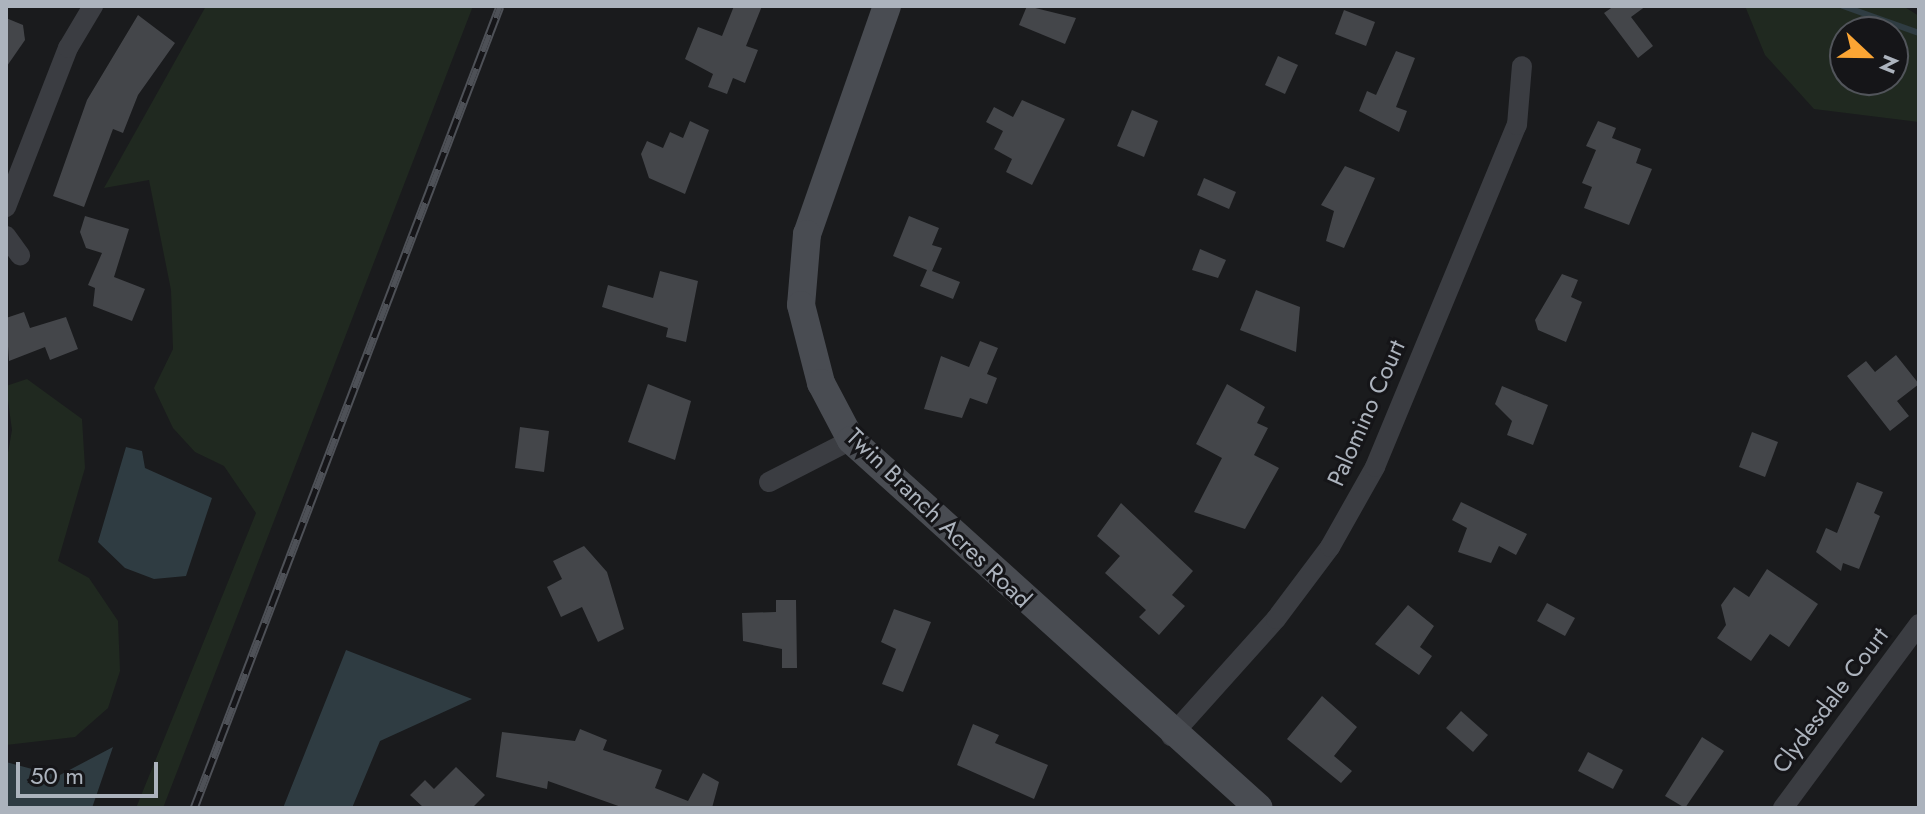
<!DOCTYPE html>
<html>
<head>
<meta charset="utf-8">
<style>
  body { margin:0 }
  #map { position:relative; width:1925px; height:814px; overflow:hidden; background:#1a1b1d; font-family:Jost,sans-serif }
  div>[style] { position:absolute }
  .green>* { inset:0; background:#202920 }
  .water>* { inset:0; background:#2f3c42 }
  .stream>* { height:6px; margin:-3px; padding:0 3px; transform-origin:3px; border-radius:3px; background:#2f3c42 }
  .building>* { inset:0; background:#44464a }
  .street>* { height:20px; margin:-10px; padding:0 10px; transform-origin:10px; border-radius:10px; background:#3b3d42 }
  .secondary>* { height:28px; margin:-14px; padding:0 14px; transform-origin:14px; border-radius:14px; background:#494c52 }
  .rail>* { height:9px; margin-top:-4.5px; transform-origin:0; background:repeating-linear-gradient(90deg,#151518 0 18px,#4e5157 0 36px); box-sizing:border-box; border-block:2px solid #4e5157 }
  span { translate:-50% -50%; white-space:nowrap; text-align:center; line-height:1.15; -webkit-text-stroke:6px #151518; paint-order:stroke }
  .street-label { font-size:24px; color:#acb3bd }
  .frame { position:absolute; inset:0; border:8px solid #acb3bd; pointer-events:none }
  .north { position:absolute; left:1829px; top:16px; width:80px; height:80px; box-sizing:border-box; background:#151518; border:2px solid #51545a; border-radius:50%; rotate:112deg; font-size:22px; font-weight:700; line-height:32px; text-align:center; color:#acb3bd }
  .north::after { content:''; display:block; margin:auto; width:28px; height:36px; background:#fba534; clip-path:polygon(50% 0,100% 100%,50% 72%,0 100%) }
  .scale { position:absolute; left:16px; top:762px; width:142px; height:36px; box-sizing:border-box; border:4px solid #acb3bd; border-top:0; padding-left:10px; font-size:24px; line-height:28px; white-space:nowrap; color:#acb3bd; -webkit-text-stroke:6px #151518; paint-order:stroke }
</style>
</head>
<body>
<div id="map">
  <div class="green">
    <div style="clip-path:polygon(206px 6px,473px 6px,163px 808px,136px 808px,256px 513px,224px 466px,195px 452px,173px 428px,154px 388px,173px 349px,171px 290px,149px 180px,104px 188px)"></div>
    <div style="clip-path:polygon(evenodd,1745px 6px,1903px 6px,1919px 16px,1919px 122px,1814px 109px,1765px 55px,1745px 6px,1845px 32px,1893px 32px,1893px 80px,1845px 80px,1845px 32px)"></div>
    <div style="clip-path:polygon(27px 379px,82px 419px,85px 468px,58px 561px,89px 578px,118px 621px,120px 671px,108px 708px,75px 737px,6px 745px,6px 464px,12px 430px,6px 386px)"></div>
  </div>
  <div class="water">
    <div style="clip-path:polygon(126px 447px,142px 451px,145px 468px,212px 498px,186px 576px,154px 579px,125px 568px,98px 542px)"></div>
    <div style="clip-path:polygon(346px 650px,472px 699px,380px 741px,352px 808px,283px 808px)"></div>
    <div style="clip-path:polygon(113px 747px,92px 808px,6px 808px,6px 762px,58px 776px)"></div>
  </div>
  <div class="stream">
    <div style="left:1843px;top:6px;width:81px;rotate:19.6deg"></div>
  </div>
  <div class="building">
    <div style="clip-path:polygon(734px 6px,762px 6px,746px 46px,758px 50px,745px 83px,733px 78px,727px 94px,708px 87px,713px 74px,685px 59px,698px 27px,722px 36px)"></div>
    <div style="clip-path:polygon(1027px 6px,1076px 18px,1065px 44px,1019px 25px)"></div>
    <div style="clip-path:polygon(1614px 6px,1646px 6px,1631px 17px,1653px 46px,1638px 58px,1604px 13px)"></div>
    <div style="clip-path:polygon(1344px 10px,1375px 22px,1366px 46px,1335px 34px)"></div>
    <div style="clip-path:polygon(138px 15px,175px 43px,138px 95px,123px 133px,113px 129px,84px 207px,53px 196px,87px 100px)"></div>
    <div style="clip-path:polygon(6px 18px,23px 25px,25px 40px,7px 66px)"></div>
    <div style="clip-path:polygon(1396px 51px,1415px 58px,1396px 107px,1407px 111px,1399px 132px,1359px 111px,1367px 91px,1376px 95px)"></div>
    <div style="clip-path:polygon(1278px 56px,1298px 65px,1285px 94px,1265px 85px)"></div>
    <div style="clip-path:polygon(1022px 100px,1065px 119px,1032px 185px,1006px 172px,1012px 159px,994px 149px,1003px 131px,986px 122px,994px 107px,1013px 117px)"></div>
    <div style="clip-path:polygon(1132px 110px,1158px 121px,1144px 157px,1117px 146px)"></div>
    <div style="clip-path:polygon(690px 121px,709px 130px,685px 194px,649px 178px,641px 154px,647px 141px,663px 148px,670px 132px,683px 138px)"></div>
    <div style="clip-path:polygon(1598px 121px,1616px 128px,1612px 138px,1641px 149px,1636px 163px,1652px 169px,1629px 225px,1584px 208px,1592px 187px,1582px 183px,1596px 150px,1586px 146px)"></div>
    <div style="clip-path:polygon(1345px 166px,1375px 178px,1344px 248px,1326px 241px,1334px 211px,1321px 205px)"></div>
    <div style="clip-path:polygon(1204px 178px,1236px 192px,1229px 209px,1197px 195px)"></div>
    <div style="clip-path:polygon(85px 216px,129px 229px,114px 277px,145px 289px,132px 321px,93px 306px,95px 288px,88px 285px,102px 253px,86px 248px,80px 232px)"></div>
    <div style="clip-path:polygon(909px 216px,939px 228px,932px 245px,942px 248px,932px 271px,960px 282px,953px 299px,920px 286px,927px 270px,893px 256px)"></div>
    <div style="clip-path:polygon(1200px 249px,1226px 260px,1218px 278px,1192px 270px)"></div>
    <div style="clip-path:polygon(660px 271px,698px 281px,686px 342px,666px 337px,668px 328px,602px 307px,608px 285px,653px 298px)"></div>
    <div style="clip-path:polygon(1562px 274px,1578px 280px,1571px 297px,1582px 302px,1566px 342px,1538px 330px,1535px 320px)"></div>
    <div style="clip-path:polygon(1256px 290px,1300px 307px,1296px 352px,1240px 330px)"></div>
    <div style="clip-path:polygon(24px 312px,30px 328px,66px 317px,78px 349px,50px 360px,45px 347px,9px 361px,6px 318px)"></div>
    <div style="clip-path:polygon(980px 341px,998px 348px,987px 374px,997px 378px,987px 404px,970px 398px,962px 418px,924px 409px,941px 356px,969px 367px)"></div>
    <div style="clip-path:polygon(1896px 355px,1919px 384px,1897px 401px,1909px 416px,1890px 431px,1847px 376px,1866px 361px,1875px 372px)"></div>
    <div style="clip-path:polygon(648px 384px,691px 401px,675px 460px,628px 442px)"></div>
    <div style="clip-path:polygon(1227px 384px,1265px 407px,1257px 423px,1268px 428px,1254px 455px,1279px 468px,1245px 529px,1194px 512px,1222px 458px,1196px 444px)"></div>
    <div style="clip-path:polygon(1502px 386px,1548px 405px,1533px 445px,1507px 435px,1512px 421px,1495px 404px)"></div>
    <div style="clip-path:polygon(520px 427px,549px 431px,544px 472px,515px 468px)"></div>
    <div style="clip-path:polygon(1752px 432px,1778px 442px,1765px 477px,1739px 467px)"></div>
    <div style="clip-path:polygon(1857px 482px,1883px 492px,1874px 513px,1880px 516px,1859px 569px,1843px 563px,1841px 571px,1816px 552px,1826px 528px,1837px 533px)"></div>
    <div style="clip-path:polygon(1461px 502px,1527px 534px,1516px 555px,1499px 546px,1491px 563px,1458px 552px,1467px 528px,1452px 520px)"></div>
    <div style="clip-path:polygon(1121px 503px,1193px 571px,1172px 595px,1185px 606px,1159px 635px,1139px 617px,1146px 610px,1105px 573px,1120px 556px,1097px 536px)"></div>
    <div style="clip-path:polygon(584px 546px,607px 572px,624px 629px,598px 642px,582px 607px,561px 617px,547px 587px,562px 579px,553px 561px)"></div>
    <div style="clip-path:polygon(1767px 569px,1818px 604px,1789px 647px,1770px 634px,1751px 661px,1717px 638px,1726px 625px,1721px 605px,1734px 587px,1749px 597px)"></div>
    <div style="clip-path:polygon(776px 600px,796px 600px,797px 668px,782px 668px,782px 649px,743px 641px,742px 613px,776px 612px)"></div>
    <div style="clip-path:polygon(1547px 603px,1575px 618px,1565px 636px,1537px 621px)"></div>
    <div style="clip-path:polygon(1408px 605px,1434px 626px,1420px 647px,1432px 656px,1419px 675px,1375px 644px)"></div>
    <div style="clip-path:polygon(894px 609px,931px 622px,903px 692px,882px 684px,896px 649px,881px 642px)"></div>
    <div style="clip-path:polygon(1322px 696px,1357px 727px,1334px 756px,1352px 771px,1341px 783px,1287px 739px)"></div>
    <div style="clip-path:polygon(1461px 711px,1488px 735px,1473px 752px,1446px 728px)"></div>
    <div style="clip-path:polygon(973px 724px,999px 735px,995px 743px,1048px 765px,1034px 799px,957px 765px)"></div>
    <div style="clip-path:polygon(580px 729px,607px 740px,603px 750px,662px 770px,655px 788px,688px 801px,703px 773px,719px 782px,712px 808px,624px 808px,548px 781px,547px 789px,496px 777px,502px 732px,575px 741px)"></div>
    <div style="clip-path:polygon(1702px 737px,1724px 751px,1685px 808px,1665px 796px)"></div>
    <div style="clip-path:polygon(1588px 752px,1623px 770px,1613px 789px,1578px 771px)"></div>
    <div style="clip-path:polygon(456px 767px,485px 795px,472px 808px,424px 808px,410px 795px,425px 780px,434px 789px)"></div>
  </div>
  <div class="street">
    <div style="left:6px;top:207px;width:171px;rotate:-68.7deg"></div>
    <div style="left:68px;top:48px;width:49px;rotate:-59.2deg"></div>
    <div style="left:6px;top:236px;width:24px;rotate:54deg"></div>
    <div style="left:769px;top:482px;width:92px;rotate:-27.1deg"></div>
    <div style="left:1171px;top:736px;width:157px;rotate:-48.1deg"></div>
    <div style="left:1276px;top:619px;width:90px;rotate:-53.1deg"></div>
    <div style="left:1330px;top:547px;width:92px;rotate:-60.6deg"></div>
    <div style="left:1375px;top:467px;width:370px;rotate:-67.5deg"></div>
    <div style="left:1517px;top:125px;width:59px;rotate:-85.2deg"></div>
    <div style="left:1783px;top:808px;width:229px;rotate:-53.5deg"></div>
  </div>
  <div class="secondary">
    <div style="left:887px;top:6px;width:242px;rotate:109.3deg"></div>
    <div style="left:807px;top:234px;width:71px;rotate:94.8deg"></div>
    <div style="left:801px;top:305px;width:81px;rotate:75.6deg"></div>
    <div style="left:821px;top:383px;width:64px;rotate:62.2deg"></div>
    <div style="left:851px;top:440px;width:549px;rotate:42.05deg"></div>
  </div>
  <div class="rail">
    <div style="left:194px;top:808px;width:858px;rotate:-69.12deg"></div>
  </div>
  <div class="street-label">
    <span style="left:1366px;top:413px;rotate:-66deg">Palomino Court</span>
    <span style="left:939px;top:518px;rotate:44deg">Twin Branch Acres Road</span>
    <span style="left:1830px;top:700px;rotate:-53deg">Clydesdale Court</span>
  </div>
  <div class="frame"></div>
  <div class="north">N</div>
  <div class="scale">50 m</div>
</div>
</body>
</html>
